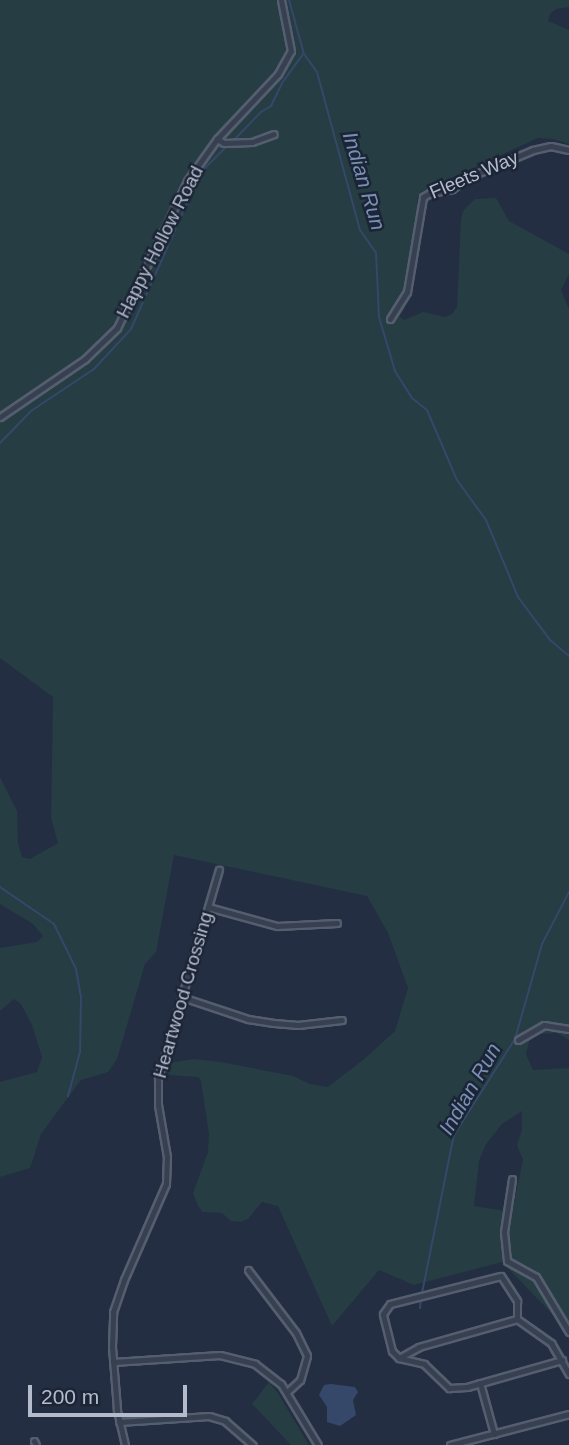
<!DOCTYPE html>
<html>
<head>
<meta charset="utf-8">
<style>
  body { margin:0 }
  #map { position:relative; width:569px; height:1445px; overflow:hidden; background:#232e42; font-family:Helvetica,sans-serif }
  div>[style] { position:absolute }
  .green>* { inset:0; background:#253d43 }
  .water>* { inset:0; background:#35486a }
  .stream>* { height:2px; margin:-1px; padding:0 1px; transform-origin:1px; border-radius:1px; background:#35486a }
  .roads { filter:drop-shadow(2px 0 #555e6f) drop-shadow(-2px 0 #555e6f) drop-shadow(0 2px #555e6f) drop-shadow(0 -2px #555e6f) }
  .minor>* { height:5px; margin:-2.5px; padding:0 2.5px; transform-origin:2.5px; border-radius:2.5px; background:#374051 }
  span { translate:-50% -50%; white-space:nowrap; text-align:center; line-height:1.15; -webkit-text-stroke:5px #1c2536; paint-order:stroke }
  .street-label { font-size:19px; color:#b4bccc }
  .water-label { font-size:21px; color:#798fb5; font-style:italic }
  .scale { position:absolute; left:28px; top:1385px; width:159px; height:32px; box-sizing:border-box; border:4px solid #b4bccc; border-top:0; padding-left:9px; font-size:21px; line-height:24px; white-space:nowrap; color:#b4bccc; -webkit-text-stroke:5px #1c2536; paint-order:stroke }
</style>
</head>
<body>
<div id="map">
  <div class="green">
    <div style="clip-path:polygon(evenodd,0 0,569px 0,569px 7px,556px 9px,550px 14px,548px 21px,569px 30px,569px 144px,553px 139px,538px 138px,421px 192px,417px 199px,417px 231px,404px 310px,399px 316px,404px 320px,423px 312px,445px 317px,452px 314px,457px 307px,461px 219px,463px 211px,475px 199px,496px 198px,509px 221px,569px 254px,569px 274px,561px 290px,569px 309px,569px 1040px,557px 1033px,539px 1034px,530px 1039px,526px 1054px,533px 1070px,569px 1068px,569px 1340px,558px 1320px,502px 1262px,414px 1285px,379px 1270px,332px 1326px,278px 1206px,262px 1202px,248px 1219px,241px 1222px,231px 1221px,222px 1213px,203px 1212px,198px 1206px,193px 1193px,208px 1152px,209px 1134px,201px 1081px,198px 1077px,168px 1075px,169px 1063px,193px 1059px,221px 1062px,293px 1076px,310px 1084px,328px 1087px,363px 1060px,395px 1031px,408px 988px,388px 933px,367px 896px,174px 855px,156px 952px,145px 964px,117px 1059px,108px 1072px,81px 1080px,41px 1134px,30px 1168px,0 1177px,0 1082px,37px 1072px,42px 1057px,32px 1025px,21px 1004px,14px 999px,0 1011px,0 948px,37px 942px,43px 936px,33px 924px,0 904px,0 777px,17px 811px,18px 843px,22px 857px,30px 859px,58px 843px,51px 818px,53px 697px,0 658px,0 0,522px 1111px,522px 1130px,517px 1145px,523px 1160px,512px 1212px,474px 1206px,479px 1161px,486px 1144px,502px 1124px,522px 1111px)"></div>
    <div style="clip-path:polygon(269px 1382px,278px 1393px,309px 1445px,291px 1445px,252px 1404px)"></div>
  </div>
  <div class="water">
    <div style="clip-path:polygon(331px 1384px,355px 1387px,358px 1392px,353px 1400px,356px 1415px,340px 1426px,327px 1422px,327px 1407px,319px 1395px,324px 1385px)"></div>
  </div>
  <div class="stream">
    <div style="left:289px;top:0;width:56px;rotate:74.5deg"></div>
    <div style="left:304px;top:54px;width:22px;rotate:54deg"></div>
    <div style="left:317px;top:72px;width:164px;rotate:74.8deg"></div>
    <div style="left:360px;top:230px;width:28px;rotate:55deg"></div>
    <div style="left:376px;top:253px;width:64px;rotate:87.3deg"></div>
    <div style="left:379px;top:317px;width:56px;rotate:73.5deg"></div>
    <div style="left:395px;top:371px;width:32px;rotate:58deg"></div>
    <div style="left:412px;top:398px;width:19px;rotate:39deg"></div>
    <div style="left:427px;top:410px;width:76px;rotate:66.8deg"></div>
    <div style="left:457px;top:480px;width:49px;rotate:54.1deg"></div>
    <div style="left:486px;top:520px;width:83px;rotate:67.4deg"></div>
    <div style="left:518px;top:597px;width:54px;rotate:53.3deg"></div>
    <div style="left:550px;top:640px;width:25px;rotate:40deg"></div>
    <div style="left:233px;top:141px;width:40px;rotate:-46deg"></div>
    <div style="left:261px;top:112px;width:12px;rotate:-31deg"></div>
    <div style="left:271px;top:106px;width:25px;rotate:-64deg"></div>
    <div style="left:282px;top:83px;width:36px;rotate:-54deg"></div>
    <div style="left:0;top:443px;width:45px;rotate:-45.9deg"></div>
    <div style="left:31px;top:411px;width:76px;rotate:-33.7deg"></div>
    <div style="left:94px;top:369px;width:54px;rotate:-47.2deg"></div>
    <div style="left:131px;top:329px;width:162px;rotate:-66deg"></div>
    <div style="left:197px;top:181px;width:14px;rotate:-60deg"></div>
    <div style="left:204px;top:169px;width:35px;rotate:-45deg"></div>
    <div style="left:0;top:887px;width:65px;rotate:34.4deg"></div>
    <div style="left:54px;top:924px;width:50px;rotate:63.9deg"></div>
    <div style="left:76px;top:969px;width:27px;rotate:80deg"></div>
    <div style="left:81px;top:996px;width:56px;rotate:91deg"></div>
    <div style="left:80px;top:1052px;width:46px;rotate:105.3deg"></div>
    <div style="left:422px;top:1293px;width:161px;rotate:-78.6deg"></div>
    <div style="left:454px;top:1135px;width:114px;rotate:-57.6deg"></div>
    <div style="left:515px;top:1039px;width:99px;rotate:-74.1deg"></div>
    <div style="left:542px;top:944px;width:59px;rotate:-62.6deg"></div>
    <div style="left:420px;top:1308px;width:10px;rotate:-84deg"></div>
  </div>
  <div class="roads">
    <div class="minor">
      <div style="left:217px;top:139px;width:8px;rotate:30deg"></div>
      <div style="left:224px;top:143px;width:28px;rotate:-2deg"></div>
      <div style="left:252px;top:142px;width:23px;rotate:-20deg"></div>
      <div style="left:390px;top:319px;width:32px;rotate:-58deg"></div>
      <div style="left:407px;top:292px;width:96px;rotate:-80.4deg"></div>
      <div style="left:423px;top:197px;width:8px;rotate:-30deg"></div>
      <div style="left:430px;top:193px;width:22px;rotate:-10deg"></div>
      <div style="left:452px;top:189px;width:19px;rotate:-36deg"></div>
      <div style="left:467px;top:178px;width:72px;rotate:-23deg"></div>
      <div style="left:533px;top:150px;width:18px;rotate:-13deg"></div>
      <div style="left:551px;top:146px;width:18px;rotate:13deg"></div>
      <div style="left:0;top:417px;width:103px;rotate:-34.3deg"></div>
      <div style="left:85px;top:359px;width:45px;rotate:-44.1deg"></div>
      <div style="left:117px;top:328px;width:163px;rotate:-64.5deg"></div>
      <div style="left:187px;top:181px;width:52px;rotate:-54.5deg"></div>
      <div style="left:217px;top:139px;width:89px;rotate:-46.8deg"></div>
      <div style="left:278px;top:74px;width:26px;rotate:-61deg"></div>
      <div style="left:291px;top:51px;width:52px;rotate:-101.1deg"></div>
      <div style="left:208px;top:907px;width:72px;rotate:15.4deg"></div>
      <div style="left:277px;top:926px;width:60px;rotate:-2.9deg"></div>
      <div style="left:182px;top:997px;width:70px;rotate:18.4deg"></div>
      <div style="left:248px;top:1019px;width:26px;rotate:9deg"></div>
      <div style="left:274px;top:1023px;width:24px;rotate:5deg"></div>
      <div style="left:298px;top:1025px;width:44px;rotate:-6.5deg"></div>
      <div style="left:518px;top:1040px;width:30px;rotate:-30deg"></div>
      <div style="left:544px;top:1025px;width:25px;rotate:9deg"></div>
      <div style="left:512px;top:1179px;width:54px;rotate:98.6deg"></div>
      <div style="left:504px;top:1232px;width:29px;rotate:84deg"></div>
      <div style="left:507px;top:1261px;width:33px;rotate:29deg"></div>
      <div style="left:536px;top:1277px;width:64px;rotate:59deg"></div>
      <div style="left:248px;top:1270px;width:79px;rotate:52.7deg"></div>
      <div style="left:296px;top:1333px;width:25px;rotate:64deg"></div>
      <div style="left:307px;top:1356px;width:25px;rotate:106deg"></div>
      <div style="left:300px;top:1380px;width:18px;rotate:137deg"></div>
      <div style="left:501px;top:1276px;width:30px;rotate:57deg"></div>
      <div style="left:517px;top:1301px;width:18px;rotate:90deg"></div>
      <div style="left:517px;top:1319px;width:102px;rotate:164.1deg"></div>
      <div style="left:419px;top:1347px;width:23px;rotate:151deg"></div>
      <div style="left:399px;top:1358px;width:10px;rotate:-135deg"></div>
      <div style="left:392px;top:1351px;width:38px;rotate:-104deg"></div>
      <div style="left:383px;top:1314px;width:12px;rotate:-55deg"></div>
      <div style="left:390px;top:1304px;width:114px;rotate:-14.2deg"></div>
      <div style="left:517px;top:1319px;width:42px;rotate:35.2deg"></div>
      <div style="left:551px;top:1343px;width:36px;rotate:60deg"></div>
      <div style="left:399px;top:1358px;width:26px;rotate:13deg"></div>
      <div style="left:424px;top:1364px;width:35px;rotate:44deg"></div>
      <div style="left:449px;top:1388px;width:18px;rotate:-3deg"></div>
      <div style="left:467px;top:1387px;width:99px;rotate:-15.9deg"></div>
      <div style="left:113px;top:1362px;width:107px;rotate:-3.7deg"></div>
      <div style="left:220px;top:1355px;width:36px;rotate:14deg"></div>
      <div style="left:255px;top:1364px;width:33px;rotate:38deg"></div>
      <div style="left:281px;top:1384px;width:71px;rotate:58.8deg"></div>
      <div style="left:480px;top:1383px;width:53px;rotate:74.6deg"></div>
      <div style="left:119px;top:1422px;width:90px;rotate:-3.8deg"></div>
      <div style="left:209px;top:1416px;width:17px;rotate:17deg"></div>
      <div style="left:225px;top:1421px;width:37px;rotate:41deg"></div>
      <div style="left:34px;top:1441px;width:4px;rotate:63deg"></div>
      <div style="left:125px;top:1445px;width:37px;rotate:-103deg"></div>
      <div style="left:117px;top:1409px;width:62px;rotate:-94.6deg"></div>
      <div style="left:112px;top:1347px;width:35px;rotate:-88deg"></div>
      <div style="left:113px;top:1312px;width:34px;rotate:-71deg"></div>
      <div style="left:124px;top:1280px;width:105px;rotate:-66.4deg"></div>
      <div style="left:166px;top:1184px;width:27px;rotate:-88deg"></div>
      <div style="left:167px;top:1157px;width:53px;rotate:-99.8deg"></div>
      <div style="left:158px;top:1105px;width:27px;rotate:-90deg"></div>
      <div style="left:158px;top:1078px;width:217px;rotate:-73.7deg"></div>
      <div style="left:450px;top:1445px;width:123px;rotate:-14.6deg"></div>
    </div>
  </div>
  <div class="street-label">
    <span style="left:474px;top:175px;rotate:-23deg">Fleets Way</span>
    <span style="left:160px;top:242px;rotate:-63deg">Happy Hollow Road</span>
    <span style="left:183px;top:995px;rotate:-74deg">Heartwood Crossing</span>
  </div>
  <div class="water-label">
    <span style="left:364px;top:181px;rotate:73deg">Indian Run</span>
    <span style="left:470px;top:1089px;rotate:-60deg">Indian Run</span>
  </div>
  <div class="scale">200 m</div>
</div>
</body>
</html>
